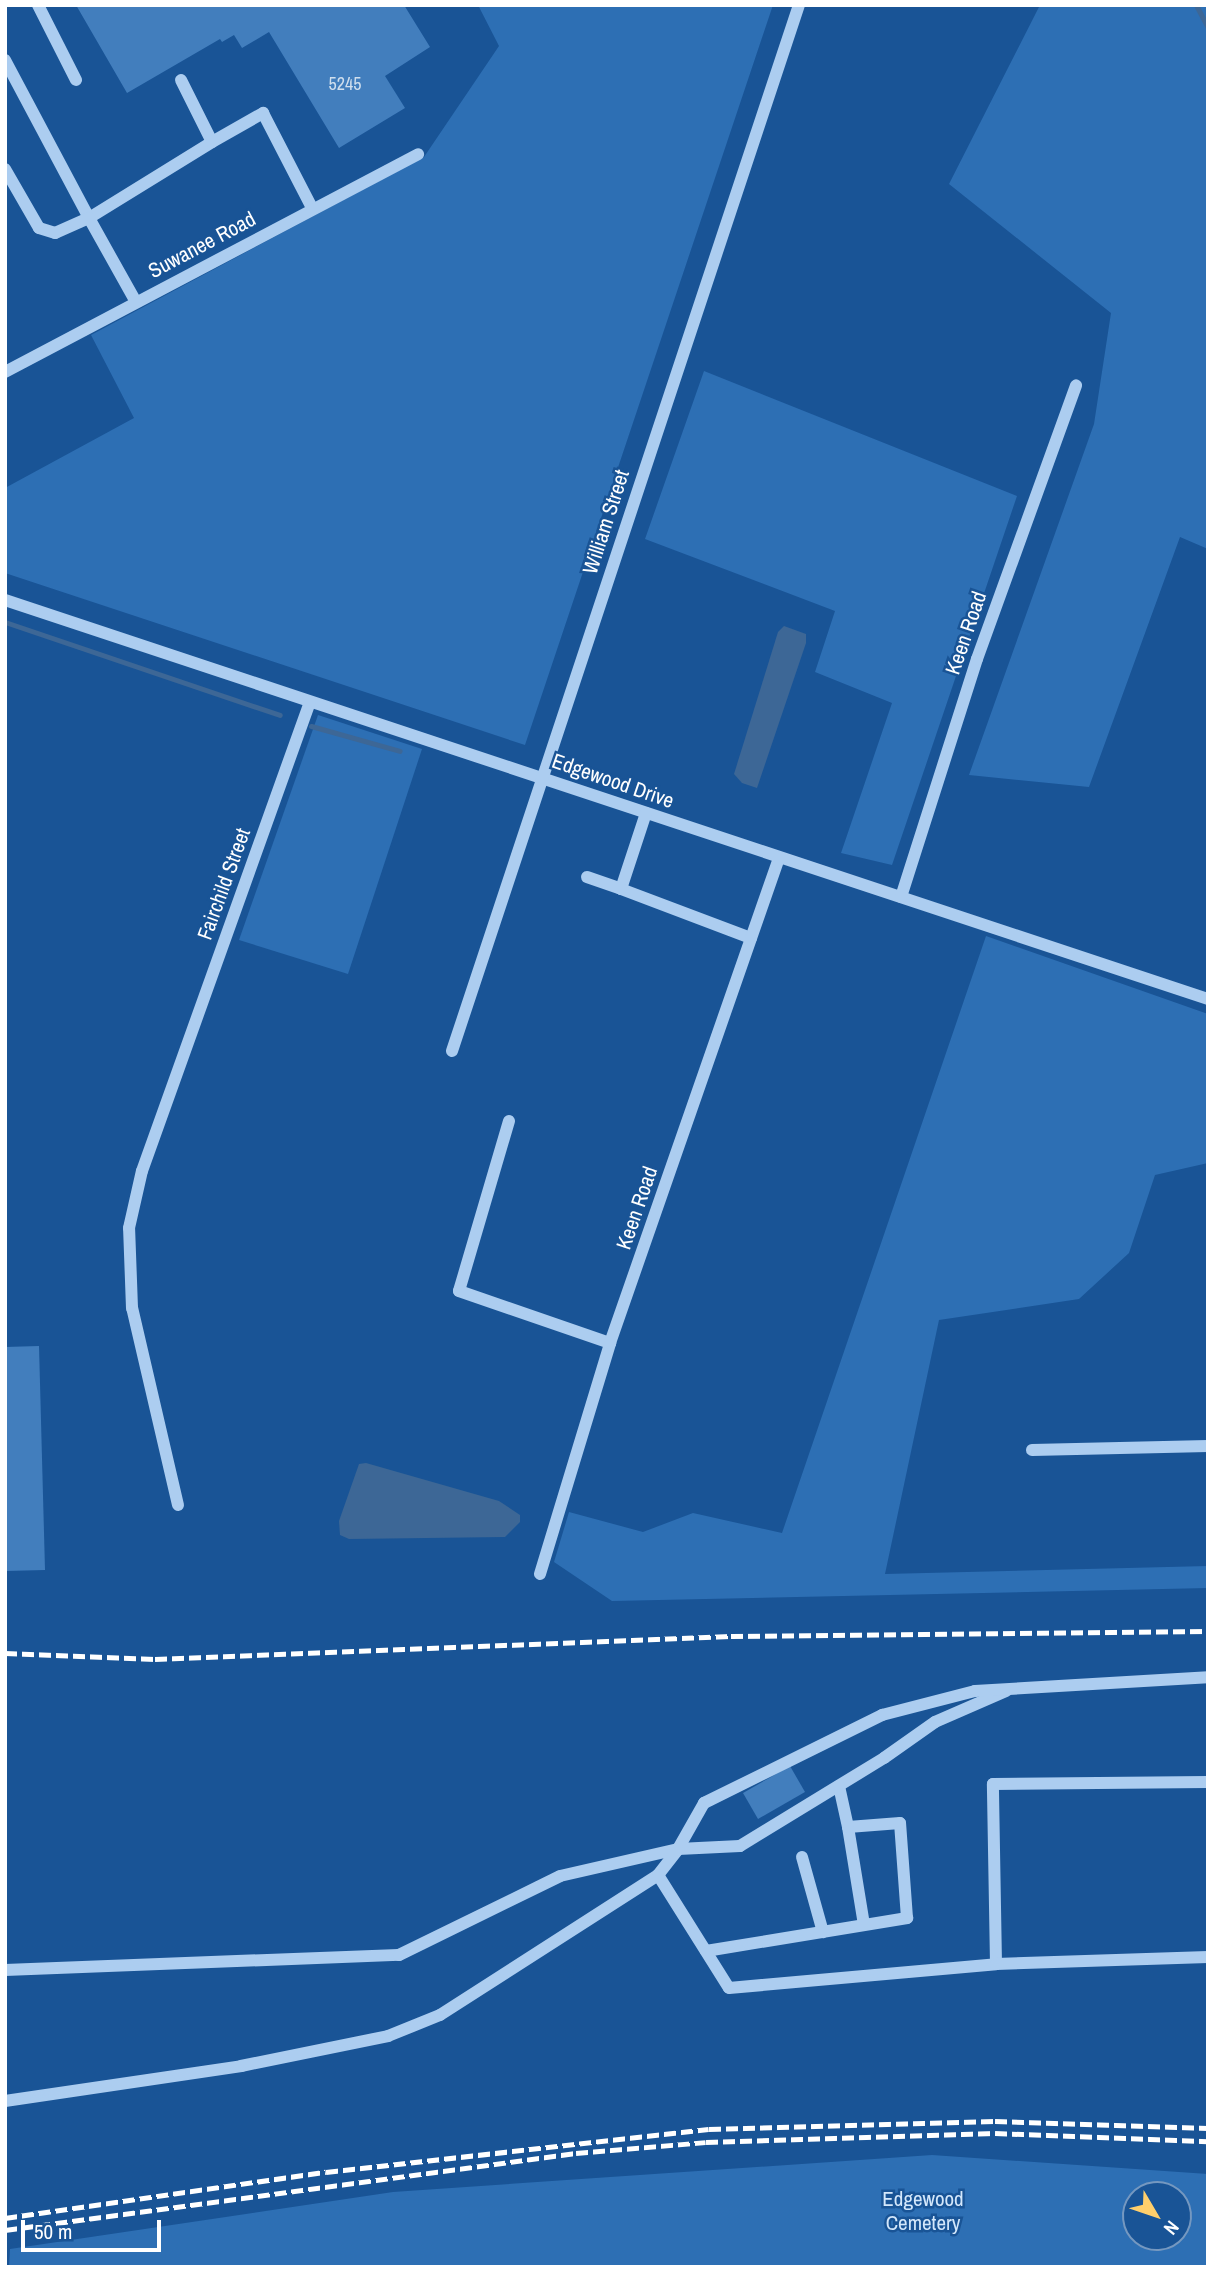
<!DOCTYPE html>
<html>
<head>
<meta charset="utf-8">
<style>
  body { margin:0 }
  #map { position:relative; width:1213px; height:2272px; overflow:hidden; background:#195496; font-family:"Archivo Narrow",sans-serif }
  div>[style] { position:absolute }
  .green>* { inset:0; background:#2d6fb4 }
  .water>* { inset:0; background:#3d6796 }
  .stream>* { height:5px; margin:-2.5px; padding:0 2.5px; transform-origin:2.5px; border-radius:2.5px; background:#3d6796 }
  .building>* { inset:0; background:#427ebd }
  .minor>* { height:12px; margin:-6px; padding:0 6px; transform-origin:6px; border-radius:6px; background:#accdf0 }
  .rail>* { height:5px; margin-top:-2.5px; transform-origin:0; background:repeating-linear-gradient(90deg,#fff 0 12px,transparent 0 17px) }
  span { translate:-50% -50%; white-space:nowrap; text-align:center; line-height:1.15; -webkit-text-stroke:5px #195496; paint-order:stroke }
  .number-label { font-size:18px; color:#d0dfee }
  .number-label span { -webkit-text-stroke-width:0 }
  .street-label { font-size:21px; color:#fff }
  .park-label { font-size:21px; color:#d3e7fb }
  .frame { position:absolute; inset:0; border:7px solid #fff; pointer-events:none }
  .north { position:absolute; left:1122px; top:2181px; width:70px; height:70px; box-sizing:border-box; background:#195496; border:2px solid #7598c0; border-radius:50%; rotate:129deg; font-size:19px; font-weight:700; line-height:28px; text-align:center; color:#fff }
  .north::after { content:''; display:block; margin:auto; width:24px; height:32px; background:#ffcf6c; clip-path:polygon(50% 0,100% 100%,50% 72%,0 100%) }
  .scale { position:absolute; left:21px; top:2220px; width:140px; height:32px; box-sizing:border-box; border:4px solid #fff; border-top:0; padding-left:9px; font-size:21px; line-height:24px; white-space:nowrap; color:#fff; -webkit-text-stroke:5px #195496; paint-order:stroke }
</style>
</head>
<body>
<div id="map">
  <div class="green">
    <div style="clip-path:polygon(478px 5px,773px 5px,525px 745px,5px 573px,5px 488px,134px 418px,91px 335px,424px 157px,499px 46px)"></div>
    <div style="clip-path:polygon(1040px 5px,1208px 5px,1208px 549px,1180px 537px,1089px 787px,969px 775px,1094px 424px,1111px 313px,949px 184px)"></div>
    <div style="clip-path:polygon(704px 371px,1017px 496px,892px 865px,841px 853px,892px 703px,815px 672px,835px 611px,645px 539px)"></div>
    <div style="clip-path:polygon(318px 715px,422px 749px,348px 974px,239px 940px)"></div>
    <div style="clip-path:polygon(986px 936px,1208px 1014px,1208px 1163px,1155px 1175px,1129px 1253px,1079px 1299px,939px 1320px,885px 1574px,1208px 1566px,1208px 1588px,612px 1601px,554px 1562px,569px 1512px,643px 1532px,693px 1513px,782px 1533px)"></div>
    <div style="clip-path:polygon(evenodd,932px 2155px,1208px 2174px,1208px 2267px,9px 2267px,10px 2249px,393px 2192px,932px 2155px,1178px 2195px,1178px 2237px,1136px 2237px,1136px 2195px,1178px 2195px)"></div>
  </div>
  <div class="water">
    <div style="clip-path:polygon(784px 626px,806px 634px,806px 643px,757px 788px,742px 783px,734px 774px,778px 632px)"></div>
    <div style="clip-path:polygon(366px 1463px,499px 1501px,520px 1515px,520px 1522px,505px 1537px,349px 1539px,340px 1535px,339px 1521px,359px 1464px)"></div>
  </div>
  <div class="stream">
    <div style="left:1196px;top:5px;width:26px;rotate:62deg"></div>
    <div style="left:5px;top:622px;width:290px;rotate:18.7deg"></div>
    <div style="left:311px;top:726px;width:92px;rotate:15.7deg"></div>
  </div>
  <div class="building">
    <div style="clip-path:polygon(76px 5px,404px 5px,430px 47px,385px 76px,405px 108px,339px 148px,269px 32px,242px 48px,234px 35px,222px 42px,220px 39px,127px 93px)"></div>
    <div style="clip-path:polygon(39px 1346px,45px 1570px,5px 1571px,5px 1347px)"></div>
    <div style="clip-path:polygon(790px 1766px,805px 1792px,758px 1819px,743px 1793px)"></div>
  </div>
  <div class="minor">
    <div style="left:38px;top:5px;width:84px;rotate:63.1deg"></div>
    <div style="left:5px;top:60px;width:179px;rotate:62deg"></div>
    <div style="left:89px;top:218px;width:145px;rotate:-31.7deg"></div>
    <div style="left:181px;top:80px;width:69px;rotate:63.4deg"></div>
    <div style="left:212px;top:142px;width:59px;rotate:-29.6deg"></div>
    <div style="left:263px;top:113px;width:107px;rotate:62.7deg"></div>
    <div style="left:5px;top:169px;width:68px;rotate:60deg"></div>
    <div style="left:39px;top:228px;width:17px;rotate:17deg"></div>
    <div style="left:55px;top:233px;width:37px;rotate:-24deg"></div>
    <div style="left:89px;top:218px;width:96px;rotate:60.8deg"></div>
    <div style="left:5px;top:372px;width:467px;rotate:-27.8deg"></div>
    <div style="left:5px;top:600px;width:1267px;rotate:18.35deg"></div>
    <div style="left:646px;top:813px;width:80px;rotate:108.2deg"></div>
    <div style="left:621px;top:889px;width:139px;rotate:20.7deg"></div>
    <div style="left:587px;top:877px;width:36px;rotate:19deg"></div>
    <div style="left:901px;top:897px;width:250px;rotate:-72.3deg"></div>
    <div style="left:977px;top:659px;width:291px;rotate:-70.1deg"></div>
    <div style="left:452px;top:1051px;width:1102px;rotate:-71.65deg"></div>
    <div style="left:509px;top:1121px;width:177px;rotate:106.4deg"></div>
    <div style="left:459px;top:1291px;width:160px;rotate:19deg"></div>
    <div style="left:1032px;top:1450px;width:176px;rotate:-1.3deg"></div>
    <div style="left:178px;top:1505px;width:202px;rotate:-103.1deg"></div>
    <div style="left:132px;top:1308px;width:80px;rotate:-92.1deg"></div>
    <div style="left:129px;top:1228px;width:58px;rotate:-77.2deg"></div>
    <div style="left:142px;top:1171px;width:498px;rotate:-70.3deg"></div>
    <div style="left:540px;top:1574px;width:241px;rotate:-73.1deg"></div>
    <div style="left:610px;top:1343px;width:514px;rotate:-70.79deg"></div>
    <div style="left:1006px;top:1691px;width:77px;rotate:156.4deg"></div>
    <div style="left:935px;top:1722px;width:62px;rotate:144.8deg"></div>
    <div style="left:884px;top:1758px;width:169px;rotate:148.6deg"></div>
    <div style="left:740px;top:1846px;width:62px;rotate:177.2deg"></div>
    <div style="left:678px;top:1849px;width:53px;rotate:-60.5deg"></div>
    <div style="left:704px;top:1803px;width:199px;rotate:-26.3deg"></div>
    <div style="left:882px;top:1715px;width:96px;rotate:-14.5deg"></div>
    <div style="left:975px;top:1691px;width:233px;rotate:-3.4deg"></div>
    <div style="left:848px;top:1827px;width:99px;rotate:80.7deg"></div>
    <div style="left:802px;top:1857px;width:78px;rotate:74.4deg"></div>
    <div style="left:658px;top:1875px;width:33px;rotate:-52deg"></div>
    <div style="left:706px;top:1951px;width:204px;rotate:-9.3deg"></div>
    <div style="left:907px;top:1918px;width:95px;rotate:-94.2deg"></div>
    <div style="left:900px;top:1823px;width:52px;rotate:175.6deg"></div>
    <div style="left:848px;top:1827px;width:42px;rotate:-102.4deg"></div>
    <div style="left:996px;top:1964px;width:180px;rotate:-91deg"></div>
    <div style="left:993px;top:1784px;width:215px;rotate:-0.5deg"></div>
    <div style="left:5px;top:1970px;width:394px;rotate:-2.2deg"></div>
    <div style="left:399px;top:1955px;width:179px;rotate:-26.1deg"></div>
    <div style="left:560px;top:1876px;width:121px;rotate:-12.9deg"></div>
    <div style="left:5px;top:2101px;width:239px;rotate:-8.4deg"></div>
    <div style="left:241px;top:2066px;width:150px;rotate:-11.5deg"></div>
    <div style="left:388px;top:2036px;width:56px;rotate:-22deg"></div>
    <div style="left:440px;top:2015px;width:259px;rotate:-32.7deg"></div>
    <div style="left:658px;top:1875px;width:133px;rotate:57.9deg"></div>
    <div style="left:729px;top:1988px;width:268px;rotate:-5.1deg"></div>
    <div style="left:996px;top:1964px;width:212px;rotate:-1.9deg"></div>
  </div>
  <div class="rail">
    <div style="left:5px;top:1653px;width:150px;rotate:2.3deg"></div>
    <div style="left:155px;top:1659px;width:576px;rotate:-2.29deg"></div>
    <div style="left:731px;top:1636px;width:477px;rotate:-0.6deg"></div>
    <div style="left:5px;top:2218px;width:324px;rotate:-8.2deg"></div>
    <div style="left:326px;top:2172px;width:385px;rotate:-6.4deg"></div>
    <div style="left:709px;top:2129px;width:286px;rotate:-1.6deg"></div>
    <div style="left:995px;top:2121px;width:213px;rotate:1.9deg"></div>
    <div style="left:5px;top:2230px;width:576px;rotate:-7.68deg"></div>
    <div style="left:576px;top:2153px;width:130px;rotate:-4.8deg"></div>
    <div style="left:706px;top:2142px;width:289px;rotate:-1.8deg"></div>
    <div style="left:995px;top:2133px;width:213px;rotate:2.2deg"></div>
  </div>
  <div class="number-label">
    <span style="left:345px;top:84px">5245</span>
  </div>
  <div class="street-label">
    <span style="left:202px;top:245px;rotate:-28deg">Suwanee Road</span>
    <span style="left:606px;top:522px;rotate:-72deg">William Street</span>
    <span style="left:966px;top:633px;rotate:-71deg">Keen Road</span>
    <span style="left:613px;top:781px;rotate:19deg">Edgewood Drive</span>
    <span style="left:224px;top:884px;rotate:-70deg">Fairchild Street</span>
    <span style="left:637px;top:1208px;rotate:-71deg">Keen Road</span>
  </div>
  <div class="park-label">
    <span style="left:923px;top:2211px">Edgewood<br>Cemetery</span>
  </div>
  <div class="frame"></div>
  <div class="north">N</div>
  <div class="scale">50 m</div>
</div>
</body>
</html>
